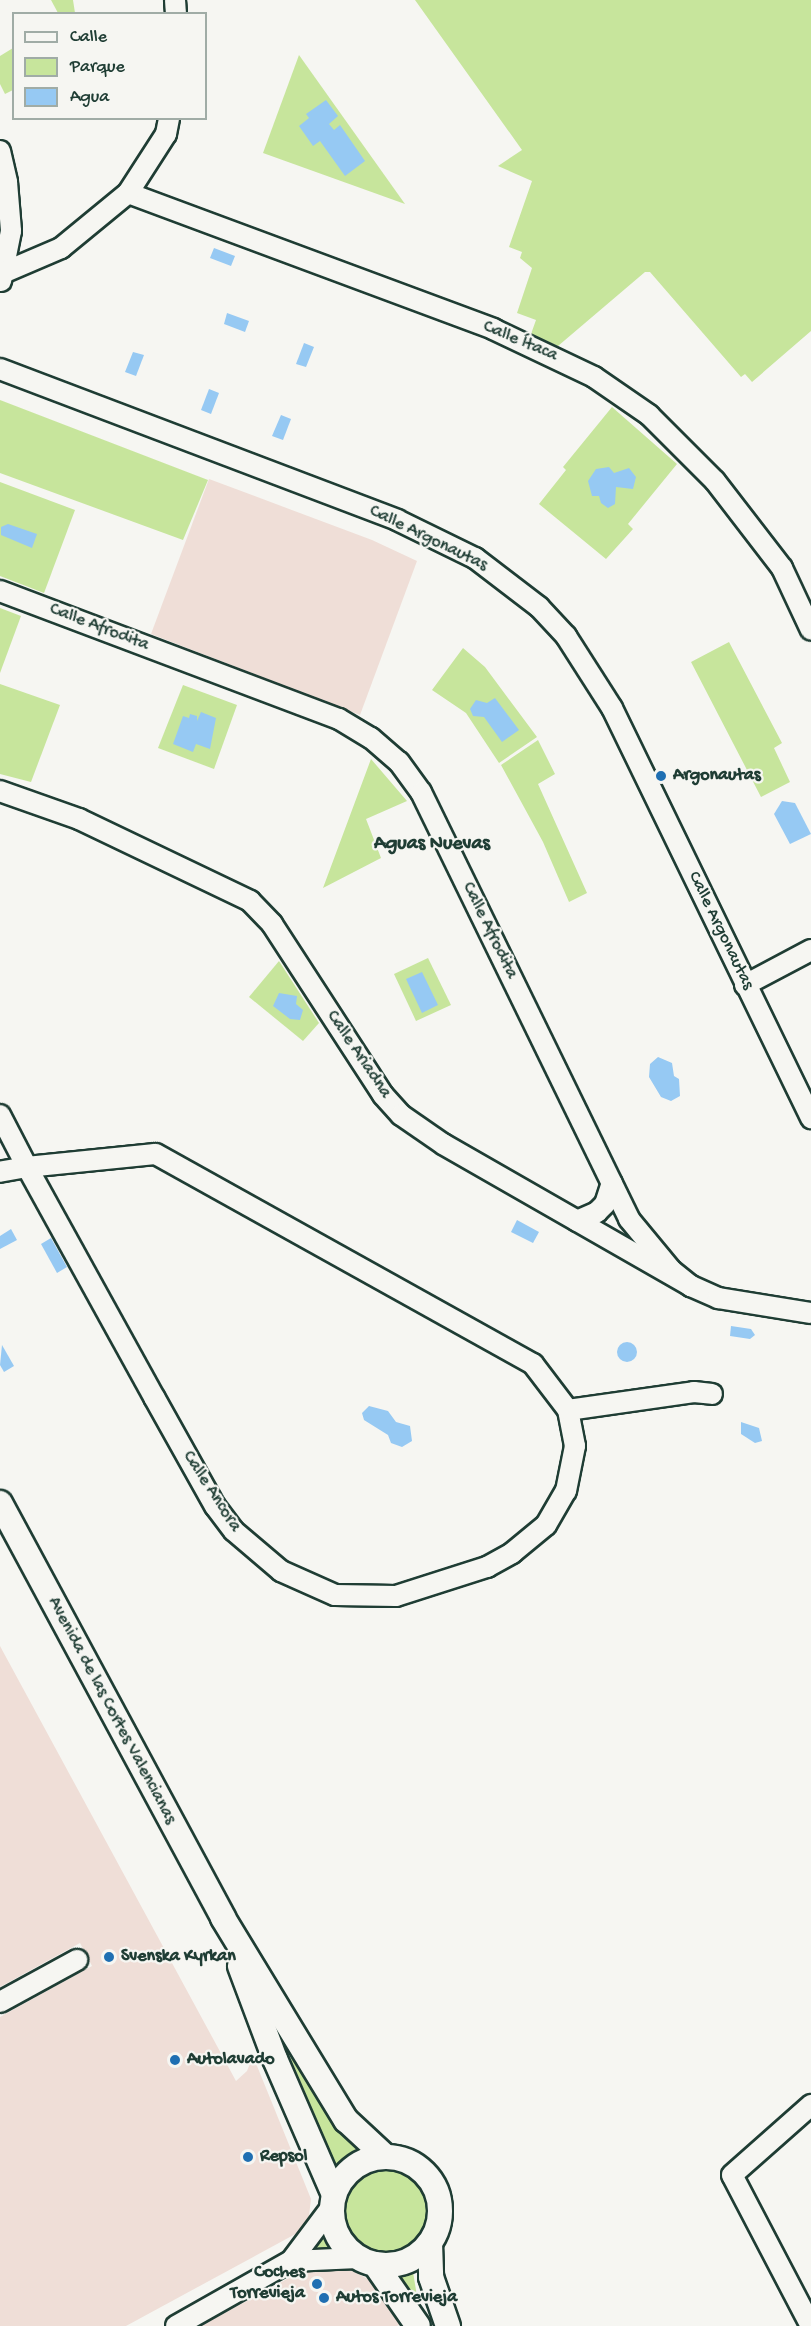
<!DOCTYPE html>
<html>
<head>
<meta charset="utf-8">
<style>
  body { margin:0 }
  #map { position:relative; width:811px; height:2326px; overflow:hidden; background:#f6f6f2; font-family:"Gochi Hand",sans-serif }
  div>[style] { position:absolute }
  .built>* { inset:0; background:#efded7 }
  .green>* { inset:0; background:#c7e59c }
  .round { border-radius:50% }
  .water>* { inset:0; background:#96c9f3 }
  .roads { filter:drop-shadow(2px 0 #1f3d34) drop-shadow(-2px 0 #1f3d34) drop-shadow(0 2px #1f3d34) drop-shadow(0 -2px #1f3d34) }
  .minor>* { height:20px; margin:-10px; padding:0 10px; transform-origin:10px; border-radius:10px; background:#f6f6f2 }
  .major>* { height:24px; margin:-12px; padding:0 12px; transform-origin:12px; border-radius:12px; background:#f6f6f2 }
  .major>.ring { margin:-12px; padding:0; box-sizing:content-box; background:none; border:24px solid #f6f6f2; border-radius:50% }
  .dots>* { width:16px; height:16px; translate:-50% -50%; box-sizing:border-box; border:3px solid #f6f6f2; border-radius:50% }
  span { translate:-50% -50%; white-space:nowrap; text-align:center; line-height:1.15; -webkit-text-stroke:4.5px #f6f6f2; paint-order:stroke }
  .street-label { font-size:18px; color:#1f3d34 }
  .poi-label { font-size:18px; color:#1f3d34; font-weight:700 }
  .left { translate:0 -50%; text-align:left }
  .right { translate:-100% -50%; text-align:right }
  .neighbourhood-label { font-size:20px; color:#1f3d34; font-weight:700 }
  .legend { position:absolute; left:12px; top:12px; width:195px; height:108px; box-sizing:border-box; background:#f6f6f2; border:2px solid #a0aca6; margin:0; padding:8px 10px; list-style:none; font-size:18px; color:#1f3d34 }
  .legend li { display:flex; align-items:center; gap:12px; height:30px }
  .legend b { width:30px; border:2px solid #a0aca6 }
</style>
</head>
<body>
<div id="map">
  <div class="built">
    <div style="clip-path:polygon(209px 479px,372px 540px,417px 561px,360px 715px,151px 634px)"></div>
    <div style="clip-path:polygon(0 1646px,236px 2081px,247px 2071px,253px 2056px,311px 2199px,309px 2216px,301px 2231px,126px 2326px,0 2326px,0 2017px,92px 1966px,80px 1943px,0 1987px)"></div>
    <div style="clip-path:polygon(344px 2267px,376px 2283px,405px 2322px,397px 2326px,201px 2326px,307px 2268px)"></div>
  </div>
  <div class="green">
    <div style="clip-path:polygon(51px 0,73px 0,75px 13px,58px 13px)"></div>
    <div style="clip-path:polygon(415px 0,811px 0,811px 331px,752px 382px,745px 374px,741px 377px,650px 272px,645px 272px,558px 346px,531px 334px,536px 320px,517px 313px,532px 268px,520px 258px,522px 252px,509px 247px,532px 181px,498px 166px,522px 150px)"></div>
    <div style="clip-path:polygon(13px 48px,13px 90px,5px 94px,0 84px,0 56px)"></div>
    <div style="clip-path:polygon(299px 55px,405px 204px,263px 153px)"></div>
    <div style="clip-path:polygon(0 400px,208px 480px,183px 540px,0 473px)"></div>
    <div style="clip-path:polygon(612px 407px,677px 464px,628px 524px,633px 529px,606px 559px,539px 504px,566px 470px,563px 467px)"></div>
    <div style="clip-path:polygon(0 482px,75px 510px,44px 593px,0 576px)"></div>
    <div style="clip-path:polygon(0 608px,21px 616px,0 673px)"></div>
    <div style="clip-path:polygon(729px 642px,782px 743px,774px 748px,790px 782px,761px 797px,691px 662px)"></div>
    <div style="clip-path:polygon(463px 648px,485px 667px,537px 737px,499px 763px,466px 713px,432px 690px)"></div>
    <div style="clip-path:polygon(0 684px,60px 705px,31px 782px,0 774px)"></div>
    <div style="clip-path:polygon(183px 685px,237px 705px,214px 769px,158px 748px)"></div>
    <div style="clip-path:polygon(538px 740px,555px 774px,538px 784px,587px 893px,569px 902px,543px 842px,501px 765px)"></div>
    <div style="clip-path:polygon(371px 759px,407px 801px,366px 819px,381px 858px,323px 888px)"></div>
    <div style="clip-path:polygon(428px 958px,451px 1005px,416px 1021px,394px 974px)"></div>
    <div style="clip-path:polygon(279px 961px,319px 1023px,303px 1041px,249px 997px)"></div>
    <div style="clip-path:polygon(293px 2048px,336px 2128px,356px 2149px,336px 2165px,287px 2050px)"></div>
    <div class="round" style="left:345px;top:2170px;width:82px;height:82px"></div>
    <div style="clip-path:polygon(322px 2233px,331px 2250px,305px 2255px)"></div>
    <div style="clip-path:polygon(413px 2272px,417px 2296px,429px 2326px,396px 2277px)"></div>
  </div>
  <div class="water">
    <div style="clip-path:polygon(326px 100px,338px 116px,329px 124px,334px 130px,340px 125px,365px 161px,345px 176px,320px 141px,313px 146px,299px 126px,309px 118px,306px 114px)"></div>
    <div style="clip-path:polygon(214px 248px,235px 256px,231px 266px,210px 258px)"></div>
    <div style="clip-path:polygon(227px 313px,249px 321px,245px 332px,224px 324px)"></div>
    <div style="clip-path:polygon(304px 343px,314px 347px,306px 367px,296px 364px)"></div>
    <div style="clip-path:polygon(133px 352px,144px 355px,136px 376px,125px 372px)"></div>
    <div style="clip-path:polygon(209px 389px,219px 393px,211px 414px,201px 410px)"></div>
    <div style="clip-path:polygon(281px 415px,291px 419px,283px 440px,272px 436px)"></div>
    <div style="clip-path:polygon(609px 467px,614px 473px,629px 468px,636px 477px,633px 489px,616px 487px,615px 504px,608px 508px,601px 503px,599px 496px,592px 496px,588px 481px,596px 469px)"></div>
    <div style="clip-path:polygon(8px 524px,37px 534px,32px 548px,1px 535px,1px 527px)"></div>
    <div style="clip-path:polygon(495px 698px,519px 730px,502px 742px,484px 717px,473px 716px,470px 709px,476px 700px,487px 703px)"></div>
    <div style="clip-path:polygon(201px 712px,216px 718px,210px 749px,196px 744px,193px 752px,173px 744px,183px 716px,189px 718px,190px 714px,197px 716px,197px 721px)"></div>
    <div style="clip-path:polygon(782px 801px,795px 803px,811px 834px,790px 844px,774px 814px)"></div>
    <div style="clip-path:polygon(422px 972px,438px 1005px,422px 1013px,406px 979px)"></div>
    <div style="clip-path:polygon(279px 993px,297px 996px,296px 1004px,303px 1010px,300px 1020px,290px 1019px,273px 1006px)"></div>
    <div style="clip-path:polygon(658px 1057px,672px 1063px,674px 1076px,679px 1079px,680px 1096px,671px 1101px,661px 1097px,649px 1077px,650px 1064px)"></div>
    <div style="clip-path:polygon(517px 1220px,539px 1232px,533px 1243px,511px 1232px)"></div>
    <div style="clip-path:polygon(11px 1229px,17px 1240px,0 1249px,0 1236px)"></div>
    <div style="clip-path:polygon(51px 1238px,67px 1267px,57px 1273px,41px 1244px)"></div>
    <div style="clip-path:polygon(731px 1326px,751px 1329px,755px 1335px,750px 1339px,730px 1336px)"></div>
    <div class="round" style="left:617px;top:1342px;width:20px;height:20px"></div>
    <div style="clip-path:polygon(2px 1345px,14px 1366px,4px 1372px,0 1365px)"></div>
    <div style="clip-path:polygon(369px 1406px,388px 1411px,396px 1422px,410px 1426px,412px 1441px,402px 1447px,391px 1443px,388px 1435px,364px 1420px,362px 1413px)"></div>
    <div style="clip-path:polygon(741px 1422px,759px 1428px,762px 1441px,755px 1443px,741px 1434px)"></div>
  </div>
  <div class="roads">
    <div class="minor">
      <div style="left:175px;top:0;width:14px;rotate:86deg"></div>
      <div style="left:0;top:151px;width:32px;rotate:77deg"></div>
      <div style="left:7px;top:182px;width:49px;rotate:85.3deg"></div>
      <div style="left:11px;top:231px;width:51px;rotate:101.3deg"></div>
      <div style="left:128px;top:193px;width:390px;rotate:20.4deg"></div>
      <div style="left:493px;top:329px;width:112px;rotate:25.4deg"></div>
      <div style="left:594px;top:377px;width:67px;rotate:34.6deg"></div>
      <div style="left:649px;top:415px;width:93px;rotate:45deg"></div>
      <div style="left:715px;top:481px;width:110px;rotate:52.4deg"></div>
      <div style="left:782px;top:568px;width:68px;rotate:64.9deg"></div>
      <div style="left:5px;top:272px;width:61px;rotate:-23.2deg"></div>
      <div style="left:61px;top:248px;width:87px;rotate:-39.4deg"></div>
      <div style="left:128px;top:193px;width:70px;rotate:-57.2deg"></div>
      <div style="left:166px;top:134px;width:16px;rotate:-79deg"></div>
      <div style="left:0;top:369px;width:425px;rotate:20.8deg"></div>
      <div style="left:397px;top:520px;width:87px;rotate:26deg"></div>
      <div style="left:475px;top:558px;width:81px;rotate:37.4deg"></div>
      <div style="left:539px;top:607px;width:40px;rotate:47deg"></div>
      <div style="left:566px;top:636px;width:85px;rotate:57.4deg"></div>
      <div style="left:612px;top:708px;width:456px;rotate:64.1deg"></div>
      <div style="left:0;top:591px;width:362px;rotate:20.7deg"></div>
      <div style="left:339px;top:719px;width:37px;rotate:31deg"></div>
      <div style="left:371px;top:738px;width:37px;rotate:41deg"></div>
      <div style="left:399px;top:762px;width:37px;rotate:54deg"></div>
      <div style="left:421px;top:792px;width:475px;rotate:64deg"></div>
      <div style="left:629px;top:1219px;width:66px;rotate:50.5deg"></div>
      <div style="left:671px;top:1270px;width:26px;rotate:39deg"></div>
      <div style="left:0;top:791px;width:84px;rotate:19.5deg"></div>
      <div style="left:79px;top:819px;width:190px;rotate:25.6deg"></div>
      <div style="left:250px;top:901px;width:32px;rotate:46deg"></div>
      <div style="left:272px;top:924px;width:204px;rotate:57deg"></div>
      <div style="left:383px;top:1095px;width:27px;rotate:48deg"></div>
      <div style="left:401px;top:1115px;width:51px;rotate:34.6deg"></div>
      <div style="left:443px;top:1144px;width:286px;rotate:29.8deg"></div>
      <div style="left:691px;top:1286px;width:30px;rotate:24deg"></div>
      <div style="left:718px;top:1298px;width:94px;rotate:9.2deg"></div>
      <div style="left:745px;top:985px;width:75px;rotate:-27.9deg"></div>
      <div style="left:0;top:1115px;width:59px;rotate:62.6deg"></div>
      <div style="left:27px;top:1167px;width:263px;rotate:61.1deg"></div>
      <div style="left:154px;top:1397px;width:125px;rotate:60.8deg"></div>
      <div style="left:215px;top:1506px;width:31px;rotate:53deg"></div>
      <div style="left:234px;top:1531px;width:62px;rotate:40.4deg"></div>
      <div style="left:281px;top:1571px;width:59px;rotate:24deg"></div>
      <div style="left:335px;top:1595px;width:61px;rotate:0.9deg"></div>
      <div style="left:396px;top:1596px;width:96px;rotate:-17.7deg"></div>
      <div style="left:487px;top:1567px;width:29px;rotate:-29deg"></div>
      <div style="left:512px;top:1553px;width:44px;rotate:-39.5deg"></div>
      <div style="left:546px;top:1525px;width:39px;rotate:-60deg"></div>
      <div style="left:566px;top:1491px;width:46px;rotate:-78.7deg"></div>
      <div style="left:575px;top:1446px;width:37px;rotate:-101deg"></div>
      <div style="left:568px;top:1410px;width:58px;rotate:-127.3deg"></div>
      <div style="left:533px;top:1364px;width:432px;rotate:-150.9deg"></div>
      <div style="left:155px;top:1154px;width:129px;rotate:174.2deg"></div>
      <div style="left:27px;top:1167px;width:27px;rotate:170deg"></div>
      <div style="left:577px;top:1221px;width:22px;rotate:-24deg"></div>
      <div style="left:597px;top:1212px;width:11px;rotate:-45deg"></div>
      <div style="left:605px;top:1204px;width:22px;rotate:-72deg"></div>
      <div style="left:568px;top:1410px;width:127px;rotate:-8.1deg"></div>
      <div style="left:694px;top:1392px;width:18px;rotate:6deg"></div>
      <div style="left:0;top:2002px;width:88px;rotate:-28.6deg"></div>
      <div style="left:291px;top:2261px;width:70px;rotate:-53.1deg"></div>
      <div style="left:176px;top:2326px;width:132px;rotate:-29.5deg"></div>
      <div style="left:291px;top:2261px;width:67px;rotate:-2.6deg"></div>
      <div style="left:811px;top:2326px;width:170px;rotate:-117.6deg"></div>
      <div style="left:732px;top:2175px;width:106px;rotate:-41.5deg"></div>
    </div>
    <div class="major">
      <div style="left:0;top:1503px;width:471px;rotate:61.7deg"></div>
      <div style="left:223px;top:1918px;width:237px;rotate:58.7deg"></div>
      <div style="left:346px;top:2120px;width:54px;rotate:42.8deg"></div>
      <div style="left:240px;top:1966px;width:99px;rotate:69.4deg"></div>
      <div style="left:275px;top:2059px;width:148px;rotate:66.5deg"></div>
      <div class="ring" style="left:332px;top:2157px;width:84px;height:84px"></div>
      <div style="left:430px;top:2243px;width:34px;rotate:88deg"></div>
      <div style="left:431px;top:2277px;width:52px;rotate:70.9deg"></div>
      <div style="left:375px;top:2264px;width:75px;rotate:55.3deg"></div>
    </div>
  </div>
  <div class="dots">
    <div style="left:661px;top:776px;background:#1f6fb2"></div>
    <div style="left:109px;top:1957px;background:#1f6fb2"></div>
    <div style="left:175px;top:2060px;background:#1f6fb2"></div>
    <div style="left:248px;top:2157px;background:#1f6fb2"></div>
    <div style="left:317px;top:2284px;background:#1f6fb2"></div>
    <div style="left:324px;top:2298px;background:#1f6fb2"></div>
  </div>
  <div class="street-label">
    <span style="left:520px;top:342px;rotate:23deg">Calle Ítaca</span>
    <span style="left:428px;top:539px;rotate:26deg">Calle Argonautas</span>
    <span style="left:99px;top:628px;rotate:21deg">Calle Afrodita</span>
    <span style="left:489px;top:931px;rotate:64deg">Calle Afrodita</span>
    <span style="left:720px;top:931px;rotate:64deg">Calle Argonautas</span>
    <span style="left:358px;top:1055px;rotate:56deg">Calle Ariadna</span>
    <span style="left:211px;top:1492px;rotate:57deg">Calle Ancora</span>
    <span style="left:111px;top:1711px;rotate:62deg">Avenida de las Cortes Valencianas</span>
  </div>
  <div class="poi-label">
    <span class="left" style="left:673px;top:776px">Argonautas</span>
    <span class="left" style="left:121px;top:1957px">Svenska Kyrkan</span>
    <span class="left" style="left:187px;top:2060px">Autolavado</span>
    <span class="left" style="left:260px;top:2157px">Repsol</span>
    <span class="right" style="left:305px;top:2284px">Coches<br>Torrevieja</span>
    <span class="left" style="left:336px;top:2298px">Autos Torrevieja</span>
  </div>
  <div class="neighbourhood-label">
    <span style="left:432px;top:844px">Aguas Nuevas</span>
  </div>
  <ul class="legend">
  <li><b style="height:8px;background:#f6f6f2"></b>Calle</li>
  <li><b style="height:16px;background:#c7e59c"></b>Parque</li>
  <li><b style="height:16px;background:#96c9f3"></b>Agua</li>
  </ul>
</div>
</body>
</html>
